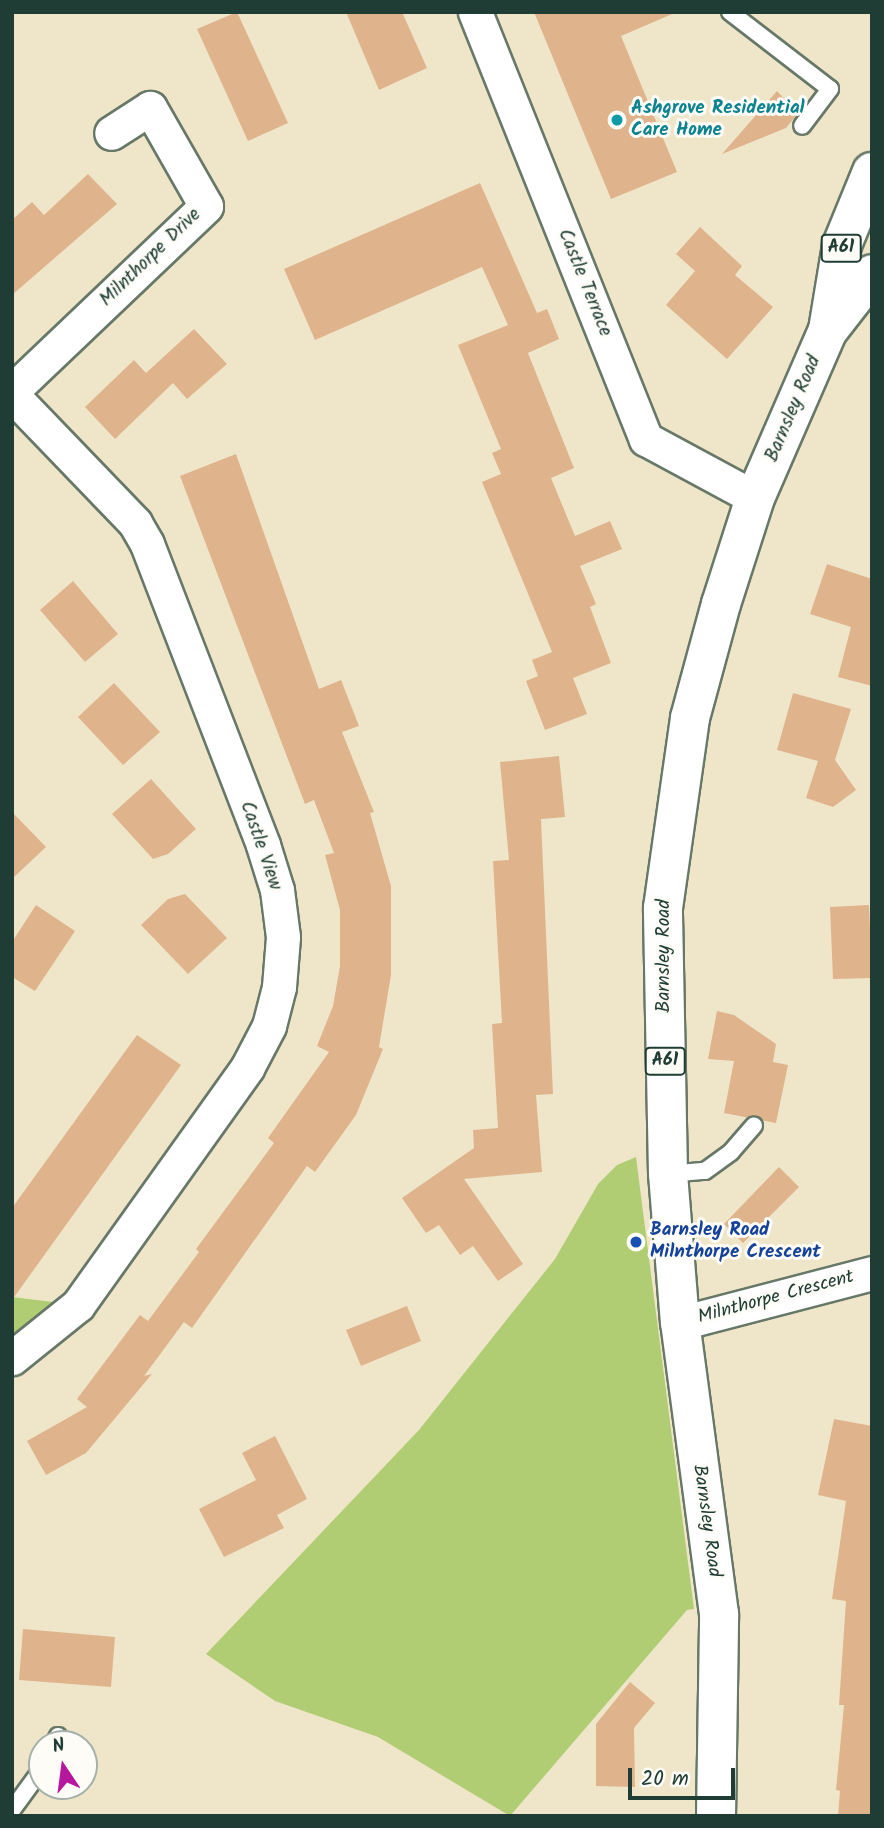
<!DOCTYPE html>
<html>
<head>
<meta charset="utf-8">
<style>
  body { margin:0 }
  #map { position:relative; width:884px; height:1828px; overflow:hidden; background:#efe6ca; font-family:Kalam,sans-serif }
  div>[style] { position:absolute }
  .green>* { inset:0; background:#b1cd74 }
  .building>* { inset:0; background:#dfb48c }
  .roads { filter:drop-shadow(2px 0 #687868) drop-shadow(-2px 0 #687868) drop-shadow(0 2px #687868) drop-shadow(0 -2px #687868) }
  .lane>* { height:16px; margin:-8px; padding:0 8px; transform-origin:8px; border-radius:8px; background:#fff }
  .street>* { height:33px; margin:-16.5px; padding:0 16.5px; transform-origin:16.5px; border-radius:16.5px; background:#fff }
  .primary>* { height:38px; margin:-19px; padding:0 19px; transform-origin:19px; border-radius:19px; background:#fff }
  .dots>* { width:19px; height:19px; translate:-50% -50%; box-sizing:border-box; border:4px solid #fdfcf7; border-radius:50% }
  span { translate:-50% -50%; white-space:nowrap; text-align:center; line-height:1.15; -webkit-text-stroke:6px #fdfcf7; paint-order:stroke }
  .shield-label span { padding:2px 5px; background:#fdfcf7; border:2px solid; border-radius:5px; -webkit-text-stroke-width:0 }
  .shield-label { font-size:18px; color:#1f3d34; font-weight:700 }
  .culture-label { font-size:19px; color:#0d838f; font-weight:700 }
  .left { translate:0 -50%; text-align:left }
  .street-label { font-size:19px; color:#1f3d34 }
  .transit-label { font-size:19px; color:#164399; font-weight:700 }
  .frame { position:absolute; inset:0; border:14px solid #1f3d34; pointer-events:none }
  .north { position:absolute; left:28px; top:1730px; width:70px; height:70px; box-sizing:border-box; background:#fdfcf7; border:2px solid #a4b0a9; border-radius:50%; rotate:347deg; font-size:19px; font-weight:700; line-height:28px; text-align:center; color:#1f3d34 }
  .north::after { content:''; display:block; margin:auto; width:24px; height:32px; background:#b5179e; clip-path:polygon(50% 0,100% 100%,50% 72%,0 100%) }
  .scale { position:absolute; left:628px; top:1768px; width:107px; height:32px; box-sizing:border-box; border:4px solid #1f3d34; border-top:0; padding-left:9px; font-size:21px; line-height:24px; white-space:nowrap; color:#1f3d34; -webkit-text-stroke:5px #fdfcf7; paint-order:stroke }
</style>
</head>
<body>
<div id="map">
  <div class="green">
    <div style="clip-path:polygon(636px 1157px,694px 1609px,687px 1610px,510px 1816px,378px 1737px,275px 1701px,206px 1654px,419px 1430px,555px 1259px,598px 1184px,617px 1165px)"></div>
    <div style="clip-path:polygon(12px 1297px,78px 1305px,12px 1358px)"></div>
  </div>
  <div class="building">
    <div style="clip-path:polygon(237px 12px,288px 123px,248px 141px,197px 29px)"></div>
    <div style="clip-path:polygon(346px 12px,402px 12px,427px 68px,379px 90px)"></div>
    <div style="clip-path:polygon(534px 12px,677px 12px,621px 36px,677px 172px,611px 199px)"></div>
    <div style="clip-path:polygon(777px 91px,798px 113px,786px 128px,722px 154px)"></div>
    <div style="clip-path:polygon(88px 174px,117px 204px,12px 295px,12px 220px,32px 202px,44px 215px)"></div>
    <div style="clip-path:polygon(480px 183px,537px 313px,547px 309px,559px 339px,528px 353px,574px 468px,551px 478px,575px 536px,610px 521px,622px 549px,580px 566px,596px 604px,590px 607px,611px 663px,573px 678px,587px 714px,545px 730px,526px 681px,538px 676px,532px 660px,552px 652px,482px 482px,501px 474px,492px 453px,501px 449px,458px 345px,508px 325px,482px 267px,315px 340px,284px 269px)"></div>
    <div style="clip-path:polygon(700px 227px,742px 266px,735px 275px,773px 307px,727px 359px,666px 305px,695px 271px,676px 254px)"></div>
    <div style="clip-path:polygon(194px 329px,227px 364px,187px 399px,173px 383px,115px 439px,85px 407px,134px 360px,146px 373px)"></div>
    <div style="clip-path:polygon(236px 454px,319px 689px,341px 680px,359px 726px,342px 732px,374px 812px,370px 813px,391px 886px,391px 975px,379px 1047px,383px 1049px,356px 1115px,315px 1172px,307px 1166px,192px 1328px,184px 1322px,144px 1376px,152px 1374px,86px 1453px,46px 1475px,27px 1441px,87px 1407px,77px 1399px,140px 1315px,148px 1321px,199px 1252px,196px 1249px,274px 1143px,268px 1138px,329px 1052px,317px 1046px,333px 1006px,340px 966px,340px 910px,325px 855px,334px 853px,314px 800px,305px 804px,180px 476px)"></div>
    <div style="clip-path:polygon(827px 564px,872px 579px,872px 686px,838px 677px,851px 627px,810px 614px)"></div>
    <div style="clip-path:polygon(73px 581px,118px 634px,85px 662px,40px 610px)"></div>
    <div style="clip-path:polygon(114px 683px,160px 732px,123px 765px,78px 717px)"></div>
    <div style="clip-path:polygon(793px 693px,851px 709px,835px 760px,856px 790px,833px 807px,806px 798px,818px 761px,777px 750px)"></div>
    <div style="clip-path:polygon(559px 756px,565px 817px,541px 819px,553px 1094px,536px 1095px,542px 1172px,464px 1179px,523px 1264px,498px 1281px,473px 1246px,460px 1255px,439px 1225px,426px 1233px,402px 1198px,474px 1148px,473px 1130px,498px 1128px,492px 1024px,502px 1023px,493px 861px,509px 860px,500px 762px)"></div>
    <div style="clip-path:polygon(151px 779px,196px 829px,168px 854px,153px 859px,112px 814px)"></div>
    <div style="clip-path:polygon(12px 812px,46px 847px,12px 879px)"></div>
    <div style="clip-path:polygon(185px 894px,227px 938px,188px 974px,141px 925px,168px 899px)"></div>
    <div style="clip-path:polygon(36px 905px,75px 931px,35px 991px,12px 977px,12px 942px)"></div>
    <div style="clip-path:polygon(869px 905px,872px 978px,833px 979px,830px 907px)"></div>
    <div style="clip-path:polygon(717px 1011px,734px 1015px,776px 1044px,773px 1062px,788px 1065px,776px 1123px,724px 1113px,734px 1061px,708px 1059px)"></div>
    <div style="clip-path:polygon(137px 1035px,181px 1065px,12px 1300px,12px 1208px)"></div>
    <div style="clip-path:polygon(779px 1167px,799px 1187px,743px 1243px,724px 1224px)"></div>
    <div style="clip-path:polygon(407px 1306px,421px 1341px,361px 1366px,346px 1330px)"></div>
    <div style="clip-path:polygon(834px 1419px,872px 1426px,872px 1816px,838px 1816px,840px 1791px,836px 1790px,844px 1705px,839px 1705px,846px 1601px,832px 1599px,846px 1501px,818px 1495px)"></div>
    <div style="clip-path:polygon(275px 1436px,307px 1499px,277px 1515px,284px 1528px,224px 1557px,199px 1509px,256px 1480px,242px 1453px)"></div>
    <div style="clip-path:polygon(23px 1629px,115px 1637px,111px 1687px,19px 1680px)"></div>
    <div style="clip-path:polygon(630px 1682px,655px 1703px,634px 1728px,635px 1787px,596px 1786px,596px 1724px)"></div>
  </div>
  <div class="roads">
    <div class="lane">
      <div style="left:730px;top:12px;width:126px;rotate:37.6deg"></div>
      <div style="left:830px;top:89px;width:46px;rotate:127.1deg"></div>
      <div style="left:668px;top:1174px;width:37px;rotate:-5deg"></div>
      <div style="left:705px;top:1171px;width:32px;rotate:-36deg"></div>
      <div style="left:731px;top:1152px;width:35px;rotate:-49deg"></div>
      <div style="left:54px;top:1744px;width:9px;rotate:-63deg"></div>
      <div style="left:12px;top:1810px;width:51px;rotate:-53.8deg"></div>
    </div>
    <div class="street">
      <div style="left:475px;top:12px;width:460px;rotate:68.2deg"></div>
      <div style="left:646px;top:439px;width:124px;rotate:28.4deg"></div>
      <div style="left:12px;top:391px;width:268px;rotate:-43.6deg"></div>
      <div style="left:206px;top:206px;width:113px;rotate:-119.7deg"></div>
      <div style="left:150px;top:108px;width:46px;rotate:147.3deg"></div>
      <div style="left:12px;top:395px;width:178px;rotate:46.1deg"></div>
      <div style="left:135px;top:523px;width:24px;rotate:60deg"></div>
      <div style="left:147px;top:544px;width:323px;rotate:68.9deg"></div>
      <div style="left:263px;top:845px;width:47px;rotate:72.7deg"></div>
      <div style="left:277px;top:890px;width:47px;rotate:82.7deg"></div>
      <div style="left:283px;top:937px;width:50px;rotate:94.6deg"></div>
      <div style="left:279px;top:987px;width:40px;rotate:104.4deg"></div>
      <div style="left:269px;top:1026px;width:47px;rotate:117.6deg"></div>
      <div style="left:247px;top:1068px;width:291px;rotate:125.5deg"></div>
      <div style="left:78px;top:1305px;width:85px;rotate:141.2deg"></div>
      <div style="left:680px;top:1323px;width:198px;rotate:-14.6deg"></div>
    </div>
    <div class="primary">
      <div style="left:830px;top:328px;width:68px;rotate:-52.1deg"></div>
      <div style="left:716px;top:1816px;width:202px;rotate:-89.1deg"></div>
      <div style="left:719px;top:1614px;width:294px;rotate:-97.6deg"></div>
      <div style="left:680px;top:1323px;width:149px;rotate:-94.6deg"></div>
      <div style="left:668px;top:1174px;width:266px;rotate:-91.1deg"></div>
      <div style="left:663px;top:908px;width:192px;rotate:-81.9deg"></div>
      <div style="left:690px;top:718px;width:118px;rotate:-74.8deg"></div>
      <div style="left:721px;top:604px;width:111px;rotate:-72.2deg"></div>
      <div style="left:755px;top:498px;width:183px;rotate:-66.5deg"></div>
      <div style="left:828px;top:330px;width:86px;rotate:-80.6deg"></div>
      <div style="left:842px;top:245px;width:79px;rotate:-67.7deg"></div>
    </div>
  </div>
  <div class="dots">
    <div style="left:617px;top:120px;background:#0f9aa8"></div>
    <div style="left:636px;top:1242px;background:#1a4fb4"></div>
  </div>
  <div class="shield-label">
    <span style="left:841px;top:248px">A61</span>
    <span style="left:665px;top:1061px">A61</span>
  </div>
  <div class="culture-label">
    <span class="left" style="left:631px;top:120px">Ashgrove Residential<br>Care Home</span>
  </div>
  <div class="street-label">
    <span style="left:151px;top:258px;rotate:-44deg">Milnthorpe Drive</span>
    <span style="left:584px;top:283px;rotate:68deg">Castle Terrace</span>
    <span style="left:794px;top:409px;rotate:-67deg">Barnsley Road</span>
    <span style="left:260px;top:846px;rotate:71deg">Castle View</span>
    <span style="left:665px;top:956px;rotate:-90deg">Barnsley Road</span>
    <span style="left:776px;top:1298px;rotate:-15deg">Milnthorpe Crescent</span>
    <span style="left:706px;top:1521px;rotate:82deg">Barnsley Road</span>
  </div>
  <div class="transit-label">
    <span class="left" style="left:650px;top:1242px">Barnsley Road<br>Milnthorpe Crescent</span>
  </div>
  <div class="frame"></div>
  <div class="north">N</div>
  <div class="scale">20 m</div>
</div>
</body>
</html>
